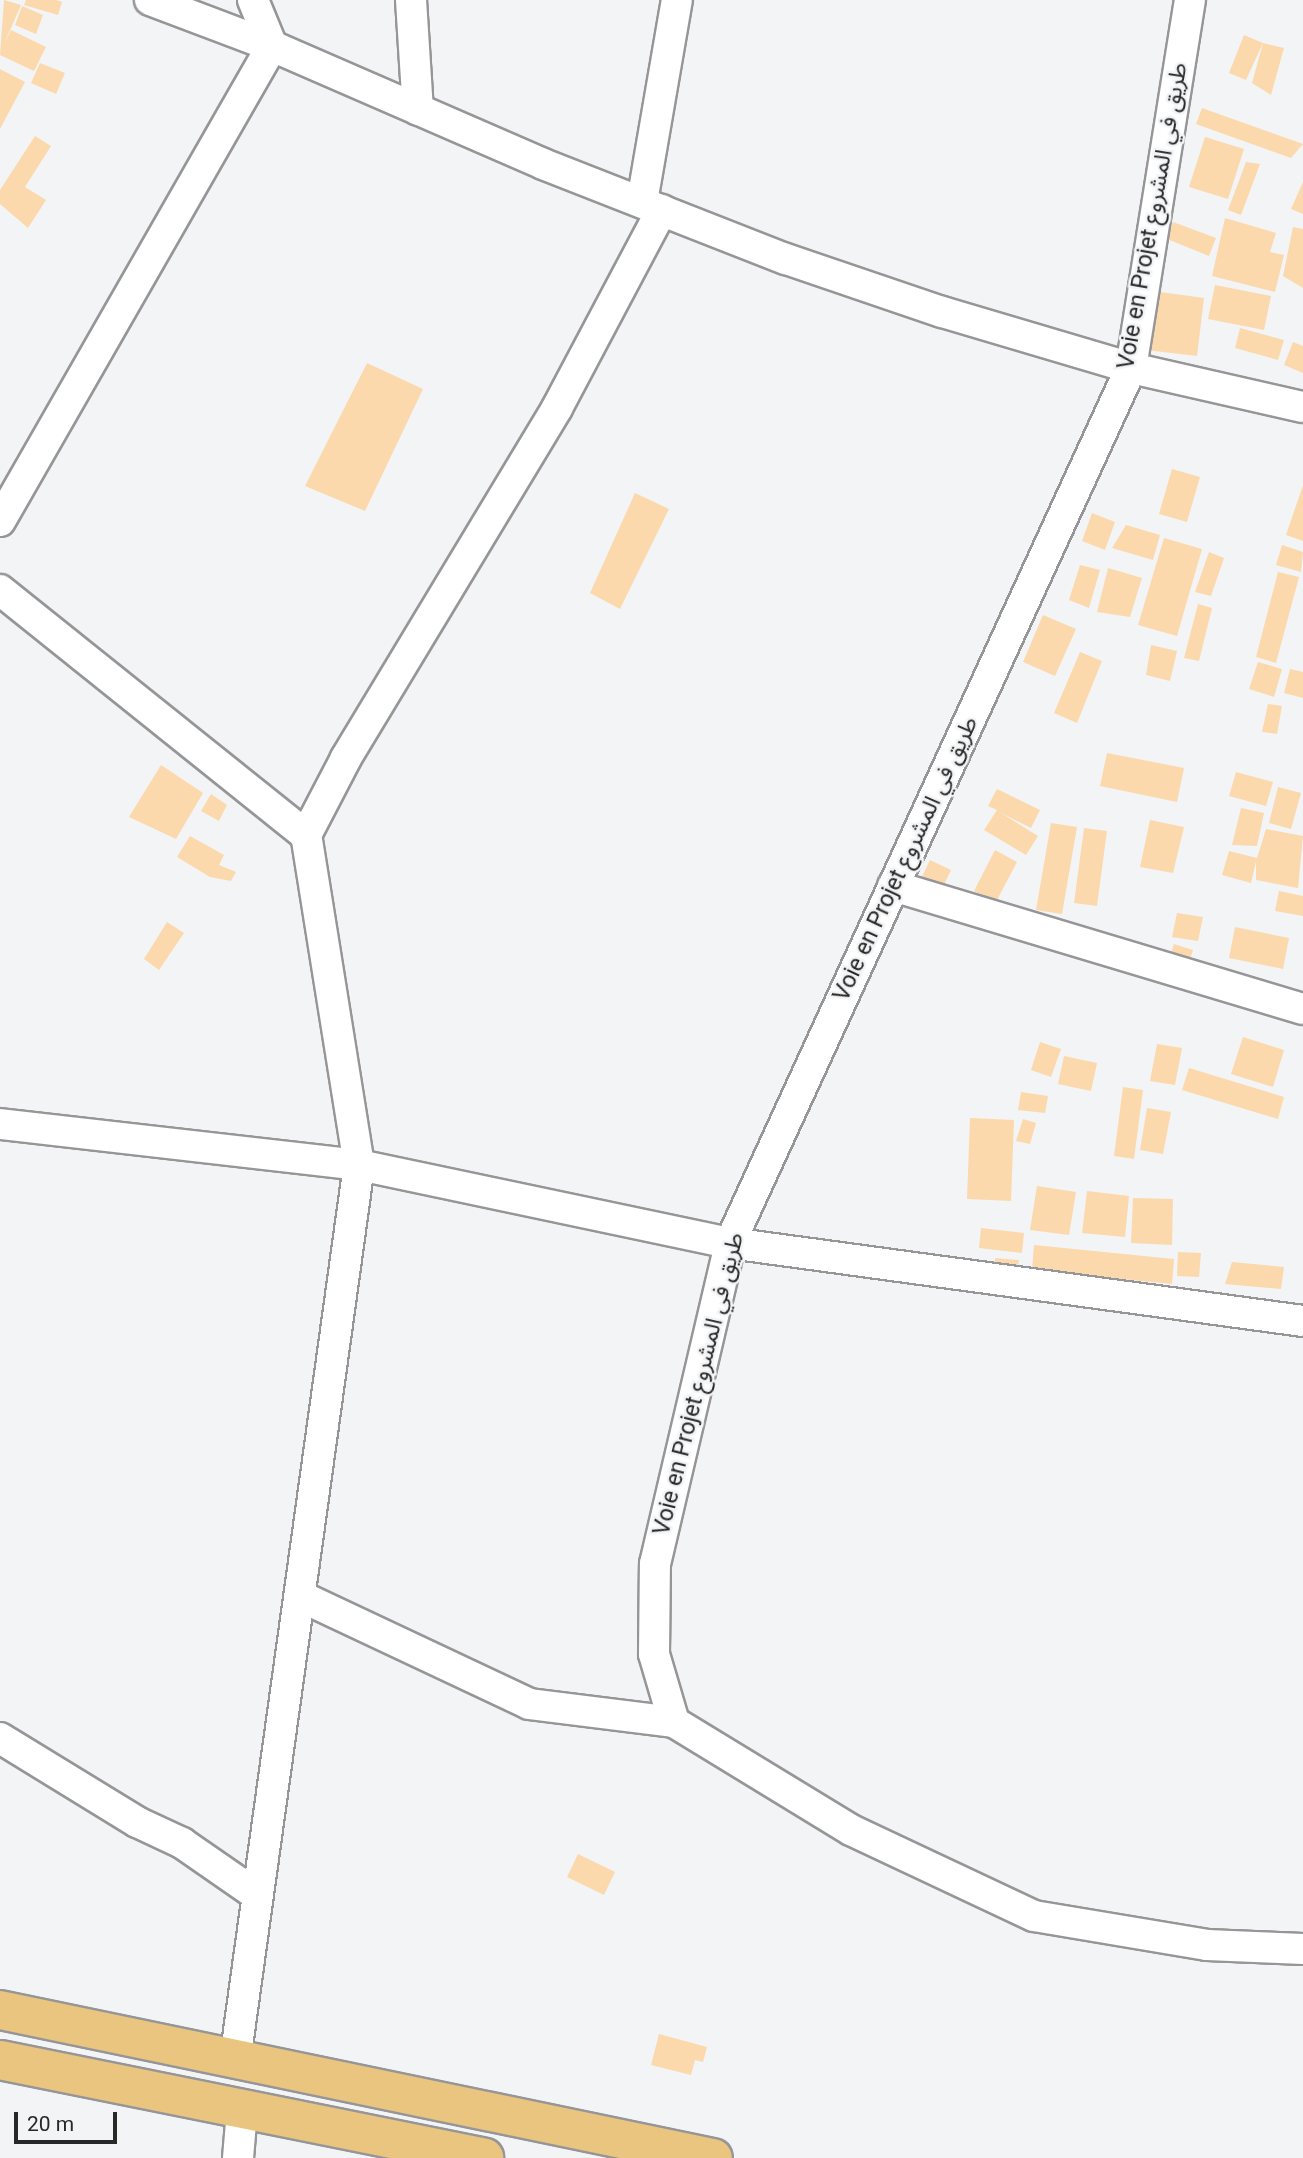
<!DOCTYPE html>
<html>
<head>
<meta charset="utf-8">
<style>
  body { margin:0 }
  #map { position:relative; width:1303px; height:2158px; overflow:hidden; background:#f3f4f5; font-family:Roboto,"Noto Sans Arabic",sans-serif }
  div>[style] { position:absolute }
  .building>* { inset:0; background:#fbd9ad }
  .roads { filter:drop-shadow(2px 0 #969698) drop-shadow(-2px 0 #969698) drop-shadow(0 2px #969698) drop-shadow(0 -2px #969698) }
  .street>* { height:30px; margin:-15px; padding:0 15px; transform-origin:15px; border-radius:15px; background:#fff }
  .primary>* { height:38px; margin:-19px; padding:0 19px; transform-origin:19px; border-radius:19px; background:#e9c580 }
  span { translate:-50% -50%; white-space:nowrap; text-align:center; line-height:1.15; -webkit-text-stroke:5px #f3f4f5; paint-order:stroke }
  .street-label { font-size:23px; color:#282829 }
  .scale { position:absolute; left:14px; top:2112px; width:103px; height:32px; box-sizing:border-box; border:4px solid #282829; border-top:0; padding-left:9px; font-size:21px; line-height:24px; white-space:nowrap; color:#282829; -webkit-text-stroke:5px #f3f4f5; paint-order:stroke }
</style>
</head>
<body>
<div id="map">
  <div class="building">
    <div style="clip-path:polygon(4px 0,21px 5px,4px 44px,11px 30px,46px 47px,34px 71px,0 55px)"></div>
    <div style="clip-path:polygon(26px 0,56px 0,62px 2px,58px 15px,24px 5px)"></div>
    <div style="clip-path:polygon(22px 6px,43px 15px,36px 34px,15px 25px)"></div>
    <div style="clip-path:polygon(1244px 35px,1263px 43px,1246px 80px,1229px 73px)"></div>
    <div style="clip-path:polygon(1263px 43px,1284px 48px,1271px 95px,1252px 83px)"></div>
    <div style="clip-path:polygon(40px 63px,65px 73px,56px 94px,31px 83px)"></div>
    <div style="clip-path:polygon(0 69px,25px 82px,0 129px)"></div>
    <div style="clip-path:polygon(1202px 108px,1303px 144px,1291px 158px,1196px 124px)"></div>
    <div style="clip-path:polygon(35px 136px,51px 146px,25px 187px,46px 200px,28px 228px,0 204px,0 190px)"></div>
    <div style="clip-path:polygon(1205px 137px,1244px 149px,1228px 199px,1189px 187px)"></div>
    <div style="clip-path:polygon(1246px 162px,1260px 164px,1241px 215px,1228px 210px)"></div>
    <div style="clip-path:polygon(1303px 182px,1303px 214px,1291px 209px)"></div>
    <div style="clip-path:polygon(1225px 218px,1276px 233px,1270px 252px,1284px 255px,1275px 292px,1212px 276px)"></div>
    <div style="clip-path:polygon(1173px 222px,1216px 238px,1209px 256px,1167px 239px)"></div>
    <div style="clip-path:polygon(1293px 227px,1303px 229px,1303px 288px,1283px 276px)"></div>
    <div style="clip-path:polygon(1215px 285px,1271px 296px,1264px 330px,1208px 319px)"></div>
    <div style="clip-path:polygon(1153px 291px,1204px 298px,1197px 356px,1146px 350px)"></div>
    <div style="clip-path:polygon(1240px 328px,1284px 340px,1278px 360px,1235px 348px)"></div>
    <div style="clip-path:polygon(1293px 342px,1303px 346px,1303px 373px,1284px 365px)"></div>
    <div style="clip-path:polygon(367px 363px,423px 389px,365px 511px,305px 486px)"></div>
    <div style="clip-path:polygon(1172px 469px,1200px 477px,1187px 522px,1159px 514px)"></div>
    <div style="clip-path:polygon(1303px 485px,1303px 541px,1286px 535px)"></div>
    <div style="clip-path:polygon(635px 493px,669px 509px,620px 609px,590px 593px)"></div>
    <div style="clip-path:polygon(1092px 513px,1115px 522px,1105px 550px,1082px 541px)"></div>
    <div style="clip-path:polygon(1126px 525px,1160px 535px,1153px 560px,1112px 548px)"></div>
    <div style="clip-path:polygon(1164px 538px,1202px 549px,1177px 636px,1138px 625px)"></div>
    <div style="clip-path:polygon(1282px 545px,1303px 552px,1301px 572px,1276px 565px)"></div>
    <div style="clip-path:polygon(1209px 552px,1224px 558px,1211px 596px,1195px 592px)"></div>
    <div style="clip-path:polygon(1080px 565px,1100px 570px,1089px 608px,1069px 600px)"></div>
    <div style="clip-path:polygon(1108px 568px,1142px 578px,1130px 617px,1097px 612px)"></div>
    <div style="clip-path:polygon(1278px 572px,1299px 577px,1276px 663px,1256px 657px)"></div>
    <div style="clip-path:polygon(1198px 604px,1212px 608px,1199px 661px,1184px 658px)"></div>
    <div style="clip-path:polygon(1043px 615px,1076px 629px,1055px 676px,1023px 662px)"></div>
    <div style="clip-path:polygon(1151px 645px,1177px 651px,1170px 681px,1146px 675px)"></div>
    <div style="clip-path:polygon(1080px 652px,1102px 661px,1077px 723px,1054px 713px)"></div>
    <div style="clip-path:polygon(1258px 662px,1282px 669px,1274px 697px,1249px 689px)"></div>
    <div style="clip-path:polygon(1290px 669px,1303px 672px,1303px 698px,1284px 693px)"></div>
    <div style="clip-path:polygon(1268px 704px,1282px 706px,1277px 734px,1262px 732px)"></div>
    <div style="clip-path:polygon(1107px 753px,1184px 768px,1177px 802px,1100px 786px)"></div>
    <div style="clip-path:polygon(161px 765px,203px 793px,176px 839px,129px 817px)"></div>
    <div style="clip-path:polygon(1236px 772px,1273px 782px,1266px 806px,1229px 796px)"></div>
    <div style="clip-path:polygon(1278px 787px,1301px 793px,1291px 829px,1269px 823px)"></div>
    <div style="clip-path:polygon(997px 789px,1040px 810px,1031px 828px,1001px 813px,1038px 836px,1026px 855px,984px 830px,997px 810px,988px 806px)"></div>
    <div style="clip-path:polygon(211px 794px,227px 805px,219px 821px,201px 811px)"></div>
    <div style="clip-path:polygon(1241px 808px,1264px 813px,1257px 846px,1232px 845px)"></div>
    <div style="clip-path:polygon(1150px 820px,1184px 827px,1173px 873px,1140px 867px)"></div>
    <div style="clip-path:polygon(1051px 823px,1077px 827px,1062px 914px,1036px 910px)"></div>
    <div style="clip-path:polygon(1084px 828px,1107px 831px,1097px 906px,1074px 903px)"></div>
    <div style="clip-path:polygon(1266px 829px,1303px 836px,1298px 888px,1256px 880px,1256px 862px,1251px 883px,1222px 875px,1229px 851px,1257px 858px)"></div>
    <div style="clip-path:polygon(190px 836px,224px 855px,219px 865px,236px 872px,231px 881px,210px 877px,177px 857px)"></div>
    <div style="clip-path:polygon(995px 850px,1017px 862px,996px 902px,974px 891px)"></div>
    <div style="clip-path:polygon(930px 860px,951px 870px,940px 893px,919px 883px)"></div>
    <div style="clip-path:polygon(1279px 891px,1303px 896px,1303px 916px,1275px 911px)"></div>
    <div style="clip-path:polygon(1177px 913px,1203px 917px,1198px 941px,1172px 937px)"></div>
    <div style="clip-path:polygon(167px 922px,184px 933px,159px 970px,144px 959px)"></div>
    <div style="clip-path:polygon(1235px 927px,1289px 938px,1283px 969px,1229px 958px)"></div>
    <div style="clip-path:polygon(1174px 944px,1193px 950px,1188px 965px,1169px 959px)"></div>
    <div style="clip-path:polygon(1243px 1037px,1284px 1050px,1273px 1087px,1231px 1074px)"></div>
    <div style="clip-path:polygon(1040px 1042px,1061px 1049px,1051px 1077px,1031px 1070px)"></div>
    <div style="clip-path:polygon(1157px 1044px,1182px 1048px,1175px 1085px,1150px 1081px)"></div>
    <div style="clip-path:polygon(1064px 1056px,1097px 1063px,1091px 1091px,1058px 1084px)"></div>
    <div style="clip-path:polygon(1189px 1068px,1284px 1097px,1278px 1119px,1182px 1090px)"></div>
    <div style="clip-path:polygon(1123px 1087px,1143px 1090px,1134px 1159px,1114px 1156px)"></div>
    <div style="clip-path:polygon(1021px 1092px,1048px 1096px,1045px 1113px,1018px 1110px)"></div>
    <div style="clip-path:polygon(1147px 1108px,1171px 1112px,1163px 1154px,1140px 1150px)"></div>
    <div style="clip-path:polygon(970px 1118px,1014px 1120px,1011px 1201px,967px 1199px)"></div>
    <div style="clip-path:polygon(1023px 1119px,1036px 1123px,1030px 1144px,1016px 1141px)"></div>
    <div style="clip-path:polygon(1037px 1186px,1076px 1192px,1069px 1235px,1030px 1230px)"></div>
    <div style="clip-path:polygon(1087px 1191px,1129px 1196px,1125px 1237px,1082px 1233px)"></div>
    <div style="clip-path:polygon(1133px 1198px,1173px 1199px,1172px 1245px,1131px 1243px)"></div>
    <div style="clip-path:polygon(981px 1228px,1024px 1233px,1022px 1253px,979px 1248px)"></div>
    <div style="clip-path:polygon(1034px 1245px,1174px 1259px,1172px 1284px,1032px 1270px)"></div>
    <div style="clip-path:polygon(1178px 1252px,1201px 1253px,1199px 1277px,1177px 1276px)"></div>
    <div style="clip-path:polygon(995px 1258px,1019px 1260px,1017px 1273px,994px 1270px)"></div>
    <div style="clip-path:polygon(1232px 1262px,1284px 1267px,1281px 1289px,1225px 1284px)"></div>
    <div style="clip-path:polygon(578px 1854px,615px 1872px,604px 1895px,567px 1877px)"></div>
    <div style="clip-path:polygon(659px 2034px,707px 2047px,703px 2062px,695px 2060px,691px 2075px,651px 2065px)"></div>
  </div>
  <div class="roads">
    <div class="street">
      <div style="left:150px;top:0;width:130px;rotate:20.7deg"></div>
      <div style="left:272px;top:46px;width:296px;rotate:23.5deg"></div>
      <div style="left:543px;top:164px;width:261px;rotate:21.4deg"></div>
      <div style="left:786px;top:259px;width:165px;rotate:18.8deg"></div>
      <div style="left:942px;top:312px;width:197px;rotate:16.5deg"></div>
      <div style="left:1131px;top:368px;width:176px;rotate:12.8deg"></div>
      <div style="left:253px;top:0;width:50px;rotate:67.6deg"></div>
      <div style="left:411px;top:0;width:110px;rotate:86.4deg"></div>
      <div style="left:642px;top:202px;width:205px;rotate:-80.2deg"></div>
      <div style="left:0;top:521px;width:547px;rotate:-60.2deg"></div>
      <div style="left:0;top:590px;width:392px;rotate:38.7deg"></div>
      <div style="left:893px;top:886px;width:428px;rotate:16.7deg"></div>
      <div style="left:0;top:1124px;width:361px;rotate:6.5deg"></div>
      <div style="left:359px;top:1165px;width:379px;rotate:11.9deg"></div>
      <div style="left:730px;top:1243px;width:578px;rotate:7.75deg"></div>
      <div style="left:300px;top:1596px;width:253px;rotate:25.2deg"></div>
      <div style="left:529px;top:1704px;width:146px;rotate:7.1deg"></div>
      <div style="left:674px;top:1722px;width:207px;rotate:31.4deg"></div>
      <div style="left:851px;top:1830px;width:202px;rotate:25.2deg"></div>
      <div style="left:1034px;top:1916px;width:175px;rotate:9.5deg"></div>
      <div style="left:1207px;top:1945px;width:96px;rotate:2.4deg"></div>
      <div style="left:674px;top:1722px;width:71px;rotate:-106.4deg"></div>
      <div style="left:654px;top:1654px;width:90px;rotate:-89.4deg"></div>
      <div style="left:655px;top:1564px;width:330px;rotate:-76.8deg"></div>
      <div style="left:730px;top:1243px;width:963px;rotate:-65.38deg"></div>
      <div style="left:1131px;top:368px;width:373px;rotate:-80.9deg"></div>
      <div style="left:0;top:1738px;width:161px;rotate:31.5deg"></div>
      <div style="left:137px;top:1822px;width:50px;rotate:25deg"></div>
      <div style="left:182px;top:1843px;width:91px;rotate:34.7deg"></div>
      <div style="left:235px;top:2060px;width:904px;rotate:-82.11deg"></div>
      <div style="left:359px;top:1165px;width:334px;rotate:-99.1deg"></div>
      <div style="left:306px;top:835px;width:87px;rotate:-62.5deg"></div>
      <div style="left:346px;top:758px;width:409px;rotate:-58.9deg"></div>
      <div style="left:557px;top:408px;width:224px;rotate:-62.1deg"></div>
      <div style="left:238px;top:2158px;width:48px;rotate:-85.2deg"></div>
    </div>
    <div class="primary">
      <div style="left:0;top:2010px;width:728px;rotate:11.73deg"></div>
      <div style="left:0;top:2060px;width:494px;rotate:11.4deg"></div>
    </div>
  </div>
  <div class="street-label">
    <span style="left:1153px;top:216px;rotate:-80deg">Voie en Projet طريق في المشروع</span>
    <span style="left:906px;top:859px;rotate:-65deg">Voie en Projet طريق في المشروع</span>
    <span style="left:699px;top:1384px;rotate:-76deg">Voie en Projet طريق في المشروع</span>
  </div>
  <div class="scale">20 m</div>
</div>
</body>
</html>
